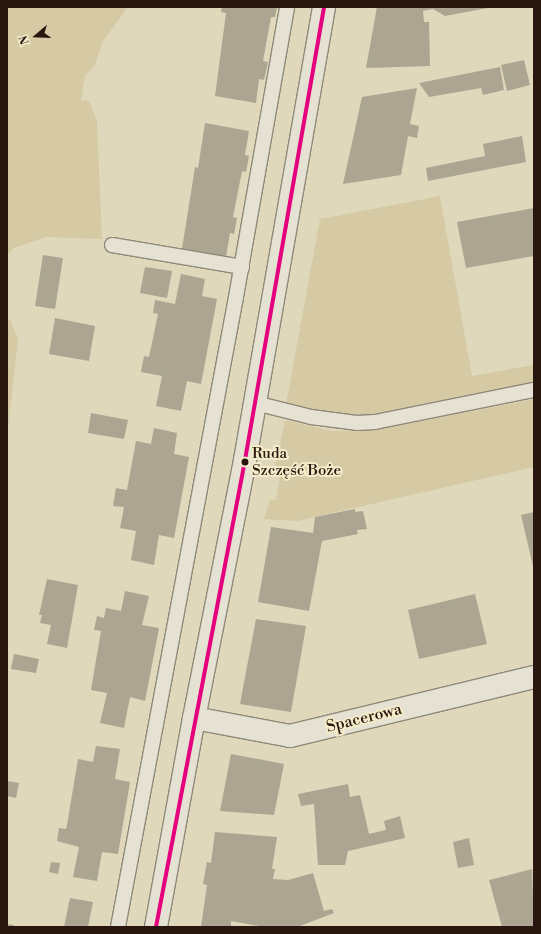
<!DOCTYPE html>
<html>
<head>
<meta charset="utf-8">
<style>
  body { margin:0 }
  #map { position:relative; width:541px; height:934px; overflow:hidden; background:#dfd8bb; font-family:"Libre Bodoni",serif }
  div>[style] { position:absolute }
  .green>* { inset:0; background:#d5caa4 }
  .building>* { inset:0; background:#aba592 }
  .roads { filter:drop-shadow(1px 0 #8f8978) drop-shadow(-1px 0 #8f8978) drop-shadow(0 1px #8f8978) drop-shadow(0 -1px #8f8978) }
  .service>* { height:14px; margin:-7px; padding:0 7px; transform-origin:7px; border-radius:7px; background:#e5e1d3 }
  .minor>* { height:22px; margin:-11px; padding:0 11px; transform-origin:11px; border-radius:11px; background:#e5e1d3 }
  .tertiary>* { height:22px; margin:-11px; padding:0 11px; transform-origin:11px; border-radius:11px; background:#e5e1d3 }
  .bus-1>* { height:4px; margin:-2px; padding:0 2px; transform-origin:2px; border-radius:2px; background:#e5007d }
  .dots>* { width:11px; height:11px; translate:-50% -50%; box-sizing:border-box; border:2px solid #f4ebc9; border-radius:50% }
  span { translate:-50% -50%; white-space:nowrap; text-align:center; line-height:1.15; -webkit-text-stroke:4px #f4ebc9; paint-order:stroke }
  .bus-label { font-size:15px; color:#29170f }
  .left { translate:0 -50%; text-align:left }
  .street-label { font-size:16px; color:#29170f }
  .frame { position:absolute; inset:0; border:8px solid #29170f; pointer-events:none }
  .north { position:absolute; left:16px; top:16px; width:40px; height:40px; -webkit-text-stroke:3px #f4ebc9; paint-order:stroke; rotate:251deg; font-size:11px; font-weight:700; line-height:16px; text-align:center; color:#29170f }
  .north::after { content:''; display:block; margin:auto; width:14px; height:18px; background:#29170f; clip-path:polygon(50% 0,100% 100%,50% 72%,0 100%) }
</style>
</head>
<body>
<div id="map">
  <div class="green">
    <div style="clip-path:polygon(7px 7px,128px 7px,102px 43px,95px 65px,85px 76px,81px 100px,89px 101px,97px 121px,102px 239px,46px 237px,14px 248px,7px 255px)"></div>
    <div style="clip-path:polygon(440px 196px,472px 376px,534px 365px,534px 382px,372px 415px,350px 417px,286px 404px,320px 219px)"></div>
    <div style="clip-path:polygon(7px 318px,11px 321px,18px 340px,7px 439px)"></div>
    <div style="clip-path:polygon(534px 399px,534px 467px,297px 521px,264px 519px,270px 499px,276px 500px,281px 472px,274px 471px,285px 420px,331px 431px,375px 430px)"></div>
  </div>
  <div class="building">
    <div style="clip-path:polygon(222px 7px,277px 7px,275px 17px,271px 17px,263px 61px,268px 62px,264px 80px,259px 79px,256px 103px,215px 96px,226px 13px,221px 12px)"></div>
    <div style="clip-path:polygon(377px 7px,488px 7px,488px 8px,445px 16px,433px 9px,423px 11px,424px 22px,429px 22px,430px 66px,366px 68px)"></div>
    <div style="clip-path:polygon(524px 60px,530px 85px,507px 91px,501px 65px)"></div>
    <div style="clip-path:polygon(500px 67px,504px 90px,483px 95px,481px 88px,429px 97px,419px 83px)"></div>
    <div style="clip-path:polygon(417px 88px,410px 124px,419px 126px,417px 138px,408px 136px,401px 175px,343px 184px,362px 97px)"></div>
    <div style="clip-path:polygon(205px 123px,249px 131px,245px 155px,249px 156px,246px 172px,242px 171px,233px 217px,237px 218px,234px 234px,230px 233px,226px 257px,182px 249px,195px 167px,198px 168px)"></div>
    <div style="clip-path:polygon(522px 136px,526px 162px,428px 181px,426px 168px,485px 156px,483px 144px)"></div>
    <div style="clip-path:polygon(534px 208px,534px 256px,466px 268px,457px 222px)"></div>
    <div style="clip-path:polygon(43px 255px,63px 258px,55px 309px,35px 306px)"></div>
    <div style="clip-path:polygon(145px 267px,172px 271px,167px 298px,140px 293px)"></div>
    <div style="clip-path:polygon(181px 274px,205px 279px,202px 296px,217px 299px,201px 384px,187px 381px,181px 411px,156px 406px,162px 376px,141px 372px,144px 356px,149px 357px,153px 338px,158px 314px,153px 313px,155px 300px,175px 304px)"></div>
    <div style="clip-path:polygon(55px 318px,95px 326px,89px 361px,49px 354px)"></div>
    <div style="clip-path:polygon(91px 413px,128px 420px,124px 439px,88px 433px)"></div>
    <div style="clip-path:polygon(154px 428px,177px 433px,174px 454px,189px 457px,174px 538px,159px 535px,154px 565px,131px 560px,136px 531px,120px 528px,124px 507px,113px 506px,116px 488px,127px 490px,136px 441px,151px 444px)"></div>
    <div style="clip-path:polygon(355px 509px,355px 512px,363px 511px,367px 529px,357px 530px,358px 534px,322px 541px,309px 611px,258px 602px,271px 527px,313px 533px,315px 517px)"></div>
    <div style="clip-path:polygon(534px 512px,534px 566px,533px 566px,521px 515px)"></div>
    <div style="clip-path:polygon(47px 579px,78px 585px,67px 648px,47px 644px,51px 625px,40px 623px,42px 615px,39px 615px)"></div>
    <div style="clip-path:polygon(125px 591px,149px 596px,142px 625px,159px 628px,145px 701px,130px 697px,124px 728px,100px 723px,107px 693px,91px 690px,101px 631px,94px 630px,97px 616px,104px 618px,106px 608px,121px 611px)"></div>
    <div style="clip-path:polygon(475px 594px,487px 644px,419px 659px,408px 610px)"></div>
    <div style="clip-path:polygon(256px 619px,306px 626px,291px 712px,240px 704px)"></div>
    <div style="clip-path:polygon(14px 654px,39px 659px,36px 673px,11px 669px)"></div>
    <div style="clip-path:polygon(96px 746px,120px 749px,115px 779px,130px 782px,118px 854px,102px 852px,97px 881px,73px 877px,79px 847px,57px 841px,59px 828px,66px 829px,67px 825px,78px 759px,93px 762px)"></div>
    <div style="clip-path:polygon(231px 754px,284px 764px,274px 815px,220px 811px)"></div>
    <div style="clip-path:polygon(7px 781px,19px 783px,16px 798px,7px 796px)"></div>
    <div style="clip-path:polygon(348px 784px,350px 797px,360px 795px,369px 834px,386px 830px,384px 821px,400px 816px,405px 838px,348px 851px,345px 865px,318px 865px,314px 804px,301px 806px,298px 794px)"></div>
    <div style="clip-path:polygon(215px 832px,277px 837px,272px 869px,275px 869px,273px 879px,288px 880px,313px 873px,324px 911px,332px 909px,334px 913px,297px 927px,265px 927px,231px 921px,231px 927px,201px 927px,207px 885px,203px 884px,207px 862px,211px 863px)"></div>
    <div style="clip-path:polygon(469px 838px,474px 865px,458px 868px,453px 842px)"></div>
    <div style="clip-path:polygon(51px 862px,60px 863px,58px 874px,49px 872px)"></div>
    <div style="clip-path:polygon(532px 869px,534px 927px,502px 927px,489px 880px)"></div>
    <div style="clip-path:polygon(70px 898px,93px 902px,88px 927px,64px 927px)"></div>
    <div style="clip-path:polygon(7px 924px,14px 925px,13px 927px,7px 927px)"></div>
  </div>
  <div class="roads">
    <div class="service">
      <div style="left:112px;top:245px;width:132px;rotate:9.6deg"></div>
      <div style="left:255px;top:403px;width:58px;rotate:14deg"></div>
      <div style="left:311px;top:417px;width:46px;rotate:7.4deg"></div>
      <div style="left:357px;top:423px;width:18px;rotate:-3deg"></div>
      <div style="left:375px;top:422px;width:162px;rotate:-11.4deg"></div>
      <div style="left:118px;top:927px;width:641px;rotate:-79.39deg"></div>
      <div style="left:236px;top:297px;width:294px;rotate:-80deg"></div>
    </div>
    <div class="minor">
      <div style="left:194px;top:718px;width:98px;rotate:10.6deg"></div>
      <div style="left:290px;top:736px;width:251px;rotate:-13.6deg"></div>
    </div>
    <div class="tertiary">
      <div style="left:156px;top:927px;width:212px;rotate:-79.7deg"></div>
      <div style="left:194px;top:718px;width:263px;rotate:-78.8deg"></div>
      <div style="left:245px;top:460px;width:460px;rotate:-80.1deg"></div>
    </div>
  </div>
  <div class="bus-1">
    <div style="left:156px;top:927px;width:475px;rotate:-79.2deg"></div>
    <div style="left:245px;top:460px;width:460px;rotate:-80.1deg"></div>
  </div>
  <div class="dots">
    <div style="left:245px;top:462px;background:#29170f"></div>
  </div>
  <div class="bus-label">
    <span class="left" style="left:252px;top:462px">Ruda<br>Szczęść Boże</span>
  </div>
  <div class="street-label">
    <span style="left:364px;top:718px;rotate:-14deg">Spacerowa</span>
  </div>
  <div class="frame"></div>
  <div class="north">N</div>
</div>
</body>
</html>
